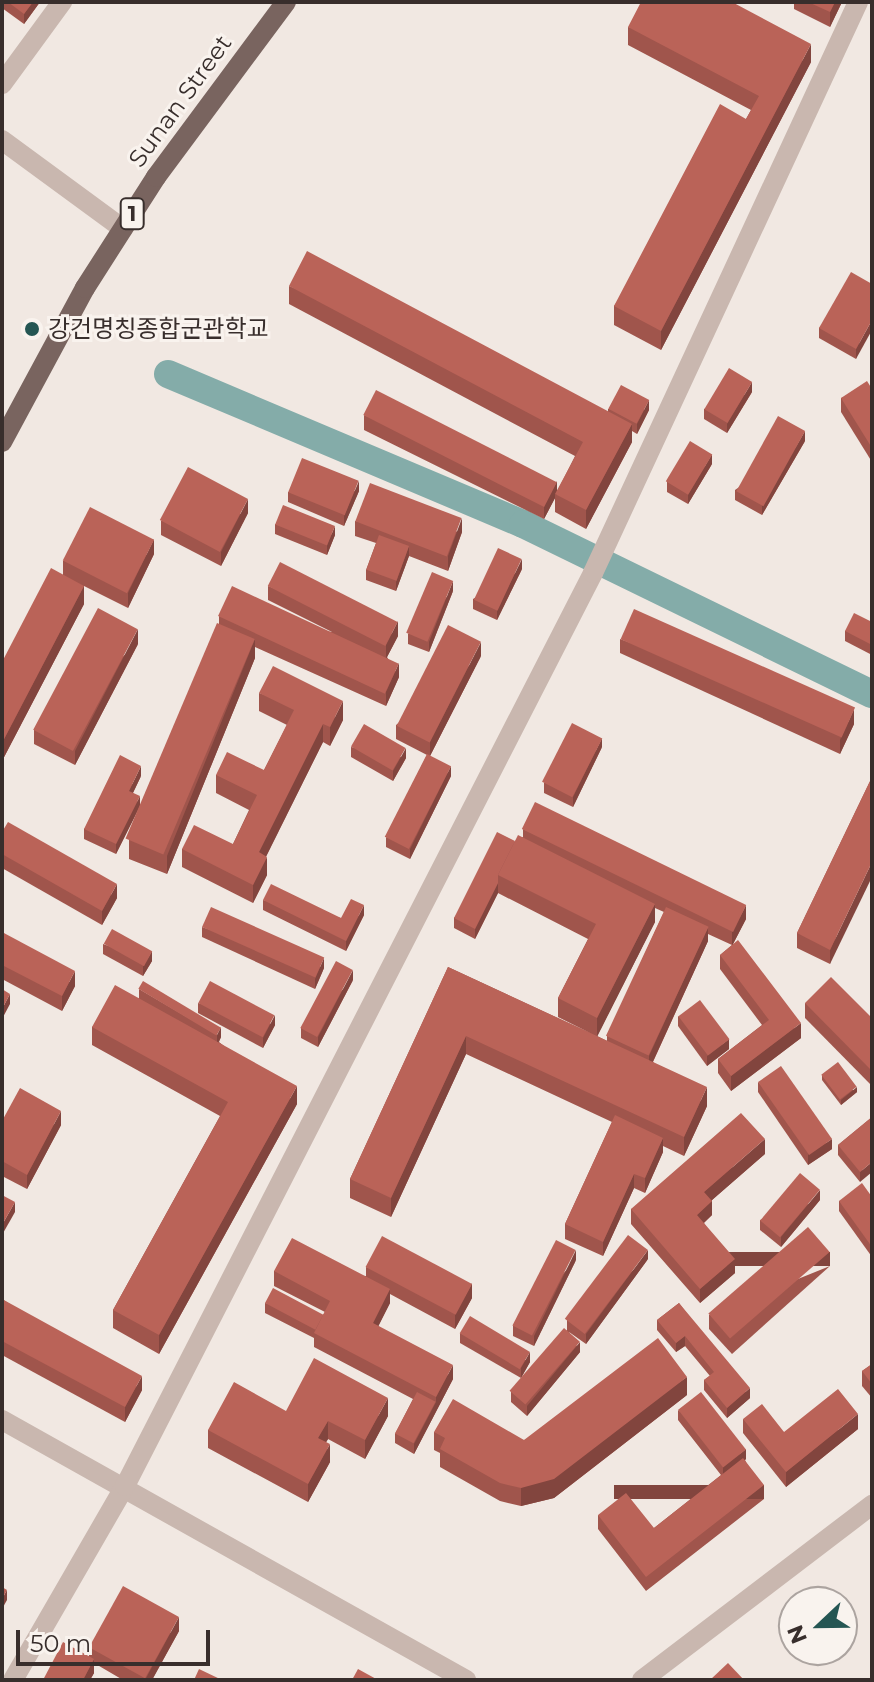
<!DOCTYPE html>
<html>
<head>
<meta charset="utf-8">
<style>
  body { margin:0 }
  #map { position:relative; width:874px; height:1682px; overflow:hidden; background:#f1e8e2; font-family:Montserrat,"Noto Sans KR",sans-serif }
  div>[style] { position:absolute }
  .canal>* { height:28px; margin:-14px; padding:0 14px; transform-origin:14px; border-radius:14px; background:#84aca9 }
  .minor>* { height:20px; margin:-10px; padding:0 10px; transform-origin:10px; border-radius:10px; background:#c9b7af }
  .tertiary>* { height:20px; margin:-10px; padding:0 10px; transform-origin:10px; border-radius:10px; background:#c9b7af }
  .primary>* { height:20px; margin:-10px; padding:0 10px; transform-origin:10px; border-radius:10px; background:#79645f }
  .wall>* { inset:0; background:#a0554c }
  .shaded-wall>* { inset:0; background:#82453e; transform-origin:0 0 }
  .building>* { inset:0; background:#ba6358; transform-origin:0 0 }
  .dots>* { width:22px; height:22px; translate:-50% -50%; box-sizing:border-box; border:4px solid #f9f3ee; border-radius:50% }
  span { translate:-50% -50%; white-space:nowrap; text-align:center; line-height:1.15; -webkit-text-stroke:6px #f9f3ee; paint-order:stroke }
  .shield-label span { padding:2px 6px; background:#f9f3ee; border:2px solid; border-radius:6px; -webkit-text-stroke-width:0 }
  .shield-label { font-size:22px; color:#382e2c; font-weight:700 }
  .street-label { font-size:24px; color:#382e2c }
  .poi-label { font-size:24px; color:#382e2c }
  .left { translate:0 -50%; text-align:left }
  .frame { position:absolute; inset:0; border:4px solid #382e2c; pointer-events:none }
  .north { position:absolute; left:778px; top:1586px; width:80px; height:80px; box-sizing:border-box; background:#f9f3ee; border:2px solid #aca4a0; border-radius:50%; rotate:248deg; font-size:22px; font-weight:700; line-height:32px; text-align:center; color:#382e2c }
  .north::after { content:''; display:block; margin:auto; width:28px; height:36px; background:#255653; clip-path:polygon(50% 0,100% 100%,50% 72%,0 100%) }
  .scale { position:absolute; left:16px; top:1630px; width:194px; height:36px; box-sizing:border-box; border:4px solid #382e2c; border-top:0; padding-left:10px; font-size:24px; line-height:28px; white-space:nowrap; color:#382e2c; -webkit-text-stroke:6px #f9f3ee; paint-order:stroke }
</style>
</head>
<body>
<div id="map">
  <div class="canal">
    <i style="left:168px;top:374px;width:385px;rotate:22.9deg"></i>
    <i style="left:523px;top:524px;width:388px;rotate:26deg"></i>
  </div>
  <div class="minor">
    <i style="left:2px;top:84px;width:102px;rotate:-53.8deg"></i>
    <i style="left:2px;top:140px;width:150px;rotate:36.3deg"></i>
  </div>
  <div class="tertiary">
    <i style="left:2px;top:1420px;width:532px;rotate:29.26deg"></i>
    <i style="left:13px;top:1680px;width:224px;rotate:-60deg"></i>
    <i style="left:125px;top:1486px;width:1026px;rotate:-62.86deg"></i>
    <i style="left:593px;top:573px;width:629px;rotate:-65.1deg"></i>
    <i style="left:642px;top:1680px;width:289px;rotate:-37.3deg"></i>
  </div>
  <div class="primary">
    <i style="left:2px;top:442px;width:175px;rotate:-61.7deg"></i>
    <i style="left:85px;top:288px;width:132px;rotate:-57.4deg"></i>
    <i style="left:156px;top:177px;width:218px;rotate:-53.4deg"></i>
  </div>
  <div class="wall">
    <i style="clip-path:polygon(2px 2px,40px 2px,24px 24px,2px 8px)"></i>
    <i style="clip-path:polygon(794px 2px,842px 2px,830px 27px,794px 9px)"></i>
    <i style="clip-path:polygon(628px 27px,811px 62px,661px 350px,614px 325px,614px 306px,746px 119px,751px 110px,628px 45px)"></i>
    <i style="clip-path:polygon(872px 284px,856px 359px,819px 338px,819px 328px)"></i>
    <i style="clip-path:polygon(289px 286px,608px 412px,608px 409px,649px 410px,637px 434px,632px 431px,632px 442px,586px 529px,555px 512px,555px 498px,544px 519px,364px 430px,364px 415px,557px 492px,575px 456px,289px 304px)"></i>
    <i style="clip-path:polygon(872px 389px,872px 462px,841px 412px,841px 398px)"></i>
    <i style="clip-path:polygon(752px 392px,727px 433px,704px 419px,704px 409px)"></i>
    <i style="clip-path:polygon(805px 441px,762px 515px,735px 500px,735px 490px)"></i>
    <i style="clip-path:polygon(712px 464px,688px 504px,667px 492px,667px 482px)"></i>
    <i style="clip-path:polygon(359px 491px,344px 526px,288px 502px,288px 492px)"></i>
    <i style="clip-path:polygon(248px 513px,221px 566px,161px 535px,161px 521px)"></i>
    <i style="clip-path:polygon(355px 521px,462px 532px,448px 571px,409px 556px,396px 591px,366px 580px,366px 570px,376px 543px,355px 536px)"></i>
    <i style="clip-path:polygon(275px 524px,335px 535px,327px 555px,275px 534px)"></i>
    <i style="clip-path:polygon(154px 554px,128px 608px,84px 586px,84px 604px,2px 761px,2px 662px,63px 575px,63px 561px)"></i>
    <i style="clip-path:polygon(522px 569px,497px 620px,473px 609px,473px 599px)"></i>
    <i style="clip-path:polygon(268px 586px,398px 636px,387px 657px,399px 677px,386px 706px,255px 647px,255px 658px,167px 874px,129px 859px,129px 840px,219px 624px,219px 616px,332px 632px,268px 600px)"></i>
    <i style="clip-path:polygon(453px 591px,429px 652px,408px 644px,408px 634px)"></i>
    <i style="clip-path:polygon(872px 622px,872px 655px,845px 641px,845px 631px)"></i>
    <i style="clip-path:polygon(620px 639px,854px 724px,840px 754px,620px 653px)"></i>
    <i style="clip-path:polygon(138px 644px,75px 765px,34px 744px,34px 730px)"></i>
    <i style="clip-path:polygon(481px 656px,430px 756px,451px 776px,410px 859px,386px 847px,386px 838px,427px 755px,396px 739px,396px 725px)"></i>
    <i style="clip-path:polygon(259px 693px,343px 720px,330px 746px,323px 742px,266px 856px,267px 875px,253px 903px,182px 867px,182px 849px,233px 844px,249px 810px,216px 793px,216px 775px,264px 770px,287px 725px,259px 711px)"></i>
    <i style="clip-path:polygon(351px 747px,406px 758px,393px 781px,351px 757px)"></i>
    <i style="clip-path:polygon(602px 747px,573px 807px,544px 793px,544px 783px)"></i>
    <i style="clip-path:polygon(141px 776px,133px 793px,140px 806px,116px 854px,84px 839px,84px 829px)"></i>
    <i style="clip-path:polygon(872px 777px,830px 964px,797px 948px,797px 933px)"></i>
    <i style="clip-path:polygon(evenodd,523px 829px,746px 919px,733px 944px,801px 1038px,731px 1091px,718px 1073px,718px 1059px,762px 1025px,720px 969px,720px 955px,732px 945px,708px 934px,708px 941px,653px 1062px,707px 1106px,684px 1156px,663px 1146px,663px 1152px,645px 1193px,634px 1188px,603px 1256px,565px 1239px,565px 1224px,612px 1122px,466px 1054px,391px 1217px,350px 1198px,350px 1179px,448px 967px,590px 1033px,558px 1017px,558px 998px,588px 939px,498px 893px,475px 939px,454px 928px,454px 918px,515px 841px,523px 837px,523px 829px,655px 908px,664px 912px,607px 1036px,607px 1041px,597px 1036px,655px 922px,655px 908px)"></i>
    <i style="clip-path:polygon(2px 832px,117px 898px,102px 925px,2px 868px)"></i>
    <i style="clip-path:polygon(263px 900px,341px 918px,364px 915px,346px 951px,263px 910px)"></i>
    <i style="clip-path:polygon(202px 927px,324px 968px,315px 989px,202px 937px)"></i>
    <i style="clip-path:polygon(2px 932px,75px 986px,62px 1011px,2px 979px)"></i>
    <i style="clip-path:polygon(103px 944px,152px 961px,143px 976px,103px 954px)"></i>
    <i style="clip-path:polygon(353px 980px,318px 1047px,301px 1038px,301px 1028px)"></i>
    <i style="clip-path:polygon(139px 989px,221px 1037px,219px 1042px,297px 1104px,159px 1354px,113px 1328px,113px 1310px,220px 1116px,92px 1045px,92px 1027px,139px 998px)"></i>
    <i style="clip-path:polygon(198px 1003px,275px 1025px,263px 1048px,198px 1013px)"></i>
    <i style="clip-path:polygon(805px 1003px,872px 1018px,872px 1086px,805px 1018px)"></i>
    <i style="clip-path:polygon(678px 1016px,729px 1049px,707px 1066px,678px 1026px)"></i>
    <i style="clip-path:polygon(822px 1075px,857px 1092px,841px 1105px,822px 1080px)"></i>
    <i style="clip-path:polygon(758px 1082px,832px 1149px,808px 1165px,758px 1092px)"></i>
    <i style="clip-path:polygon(872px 1117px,860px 1182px,838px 1155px,838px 1145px)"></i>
    <i style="clip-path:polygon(2px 1121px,61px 1125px,27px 1189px,2px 1176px)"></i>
    <i style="clip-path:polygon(765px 1154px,712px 1200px,712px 1215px,704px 1223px,735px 1273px,700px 1303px,631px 1224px,631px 1209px)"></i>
    <i style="clip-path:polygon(872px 1197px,872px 1257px,839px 1211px,839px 1201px)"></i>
    <i style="clip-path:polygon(820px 1200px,781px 1247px,760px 1230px,760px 1220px)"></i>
    <i style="clip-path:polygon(648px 1259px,586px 1344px,569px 1332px,580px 1352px,527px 1416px,511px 1402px,511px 1392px,567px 1330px,567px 1320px)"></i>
    <i style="clip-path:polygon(576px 1260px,534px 1346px,513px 1336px,513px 1326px)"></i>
    <i style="clip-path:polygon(830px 1266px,732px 1354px,709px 1329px,709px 1315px)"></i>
    <i style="clip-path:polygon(366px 1267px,472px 1298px,455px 1329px,390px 1294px,390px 1303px,378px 1326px,453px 1379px,414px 1454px,395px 1443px,395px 1434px,413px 1399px,314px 1347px,314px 1338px,265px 1313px,265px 1303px,323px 1315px,325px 1312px,274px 1286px,274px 1271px,366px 1276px)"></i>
    <i style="clip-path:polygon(2px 1299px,142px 1390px,125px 1422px,2px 1355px)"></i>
    <i style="clip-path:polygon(679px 1303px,750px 1398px,727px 1418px,704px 1390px,704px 1380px,710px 1376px,685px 1346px,676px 1352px,657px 1330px,657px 1320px)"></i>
    <i style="clip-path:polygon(460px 1333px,530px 1362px,521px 1378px,460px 1343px)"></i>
    <i style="clip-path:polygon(872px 1364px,872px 1398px,862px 1386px,862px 1371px)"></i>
    <i style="clip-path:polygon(687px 1395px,554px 1498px,521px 1506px,500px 1501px,440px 1467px,440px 1453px,434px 1450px,434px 1432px,524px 1440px)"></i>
    <i style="clip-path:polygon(678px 1410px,746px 1459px,745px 1460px,764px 1499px,646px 1591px,598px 1529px,598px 1515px,654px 1528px,721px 1475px,678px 1420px)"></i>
    <i style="clip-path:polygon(286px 1411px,388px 1416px,365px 1459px,328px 1439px,326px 1442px,330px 1462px,308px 1502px,208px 1448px,208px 1430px)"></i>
    <i style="clip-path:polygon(743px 1419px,784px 1432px,858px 1429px,786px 1487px,743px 1433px)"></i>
    <i style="clip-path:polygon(179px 1631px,152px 1680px,123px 1680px,94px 1663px,94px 1673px,90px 1680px,43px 1680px,89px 1656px,89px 1647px)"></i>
  </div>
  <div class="shaded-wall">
    <i style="clip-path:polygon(33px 2px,40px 2px,24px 24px,24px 14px)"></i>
    <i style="clip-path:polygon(835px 2px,842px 2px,830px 27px,830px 12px)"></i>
    <i style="clip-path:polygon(811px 44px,811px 62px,661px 350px,661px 331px)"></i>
    <i style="clip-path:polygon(872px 320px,872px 330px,856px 359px,856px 349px)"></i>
    <i style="clip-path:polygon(752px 382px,752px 392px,727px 433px,727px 424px)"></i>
    <i style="clip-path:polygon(649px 400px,649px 410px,637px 434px,637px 424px)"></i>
    <i style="clip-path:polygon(632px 424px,632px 442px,586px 529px,586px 510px)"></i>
    <i style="clip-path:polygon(805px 431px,805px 441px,762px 515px,762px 505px)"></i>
    <i style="clip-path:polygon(712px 454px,712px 464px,688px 504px,688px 495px)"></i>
    <i style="clip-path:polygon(359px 481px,359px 491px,344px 526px,344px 516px)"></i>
    <i style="clip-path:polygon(557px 481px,557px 495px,555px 494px,555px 498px,544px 519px,544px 505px)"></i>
    <i style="clip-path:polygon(248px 499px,248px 513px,221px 566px,221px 552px)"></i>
    <i style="clip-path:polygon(462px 518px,462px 532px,448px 571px,448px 556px)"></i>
    <i style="clip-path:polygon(335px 526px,335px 535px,327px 555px,327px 545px)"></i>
    <i style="clip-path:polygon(154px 539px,154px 554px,128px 608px,128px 593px)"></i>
    <i style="clip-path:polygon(409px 546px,409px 556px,396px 591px,396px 582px)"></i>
    <i style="clip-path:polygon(522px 559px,522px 569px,497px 620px,497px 610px)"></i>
    <i style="clip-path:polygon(453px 581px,453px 591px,429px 652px,429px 642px)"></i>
    <i style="clip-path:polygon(84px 586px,84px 604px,2px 761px,2px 743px)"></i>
    <i style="clip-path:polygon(398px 621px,398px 636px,386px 659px,386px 645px)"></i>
    <i style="clip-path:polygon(138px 629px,138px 644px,75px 765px,75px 751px)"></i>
    <i style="clip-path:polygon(255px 639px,255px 658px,167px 874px,167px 856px)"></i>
    <i style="clip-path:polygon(481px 642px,481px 656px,430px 756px,430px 742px)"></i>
    <i style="clip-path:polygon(399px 663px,399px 677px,386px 706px,386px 692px)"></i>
    <i style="clip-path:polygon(343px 701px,343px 720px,330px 746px,330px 727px)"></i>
    <i style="clip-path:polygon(854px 709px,854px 724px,840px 754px,840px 740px)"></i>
    <i style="clip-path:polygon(323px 724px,323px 742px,259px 871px,259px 852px)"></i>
    <i style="clip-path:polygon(602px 738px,602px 747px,573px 807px,573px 797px)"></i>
    <i style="clip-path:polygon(406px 748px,406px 758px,393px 781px,393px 771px)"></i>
    <i style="clip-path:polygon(141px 766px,141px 776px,129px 801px,129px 791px)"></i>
    <i style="clip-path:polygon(451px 766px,451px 776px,410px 859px,410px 849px)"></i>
    <i style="clip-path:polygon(140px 796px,140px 806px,116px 854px,116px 844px)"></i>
    <i style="clip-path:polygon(267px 857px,267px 875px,253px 903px,253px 885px)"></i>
    <i style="clip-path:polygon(872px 862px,872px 877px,830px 964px,830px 950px)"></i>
    <i style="clip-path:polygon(498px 883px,498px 893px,475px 939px,475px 929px)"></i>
    <i style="clip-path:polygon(117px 884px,117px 898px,102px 925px,102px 911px)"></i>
    <i style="clip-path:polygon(655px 904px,655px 922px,597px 1037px,597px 1018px)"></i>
    <i style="clip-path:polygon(364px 905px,364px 915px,346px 951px,346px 941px)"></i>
    <i style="clip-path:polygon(746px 905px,746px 919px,732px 946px,732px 932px)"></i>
    <i style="clip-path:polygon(708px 927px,708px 941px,649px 1070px,649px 1056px)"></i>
    <i style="clip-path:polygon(152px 951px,152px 961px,143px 976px,143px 966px)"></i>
    <i style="clip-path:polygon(324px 958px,324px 968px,315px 989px,315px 979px)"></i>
    <i style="clip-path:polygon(353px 970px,353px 980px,318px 1047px,318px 1037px)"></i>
    <i style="clip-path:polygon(75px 971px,75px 986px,62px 1011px,62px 996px)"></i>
    <i style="clip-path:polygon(10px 994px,10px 1004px,2px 1019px,2px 1009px)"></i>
    <i style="clip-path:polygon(275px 1015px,275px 1025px,263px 1048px,263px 1038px)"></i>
    <i style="clip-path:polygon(801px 1023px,801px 1038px,731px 1091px,731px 1076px)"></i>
    <i style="clip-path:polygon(221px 1027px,221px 1037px,217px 1045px,217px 1035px)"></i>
    <i style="clip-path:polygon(466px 1036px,466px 1054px,391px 1217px,391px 1198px)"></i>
    <i style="clip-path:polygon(729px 1039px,729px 1049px,707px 1066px,707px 1056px)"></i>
    <i style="clip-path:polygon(297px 1086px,297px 1104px,159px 1354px,159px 1335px)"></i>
    <i style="clip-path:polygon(707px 1087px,707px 1106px,684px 1156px,684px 1137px)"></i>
    <i style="clip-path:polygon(857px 1087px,857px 1092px,841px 1105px,841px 1100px)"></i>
    <i style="clip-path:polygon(61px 1111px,61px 1125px,27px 1189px,27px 1175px)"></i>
    <i style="clip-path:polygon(663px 1138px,663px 1152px,645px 1193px,645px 1178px)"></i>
    <i style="clip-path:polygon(765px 1139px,765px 1154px,704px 1207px,704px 1192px)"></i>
    <i style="clip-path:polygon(832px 1139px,832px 1149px,808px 1165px,808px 1155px)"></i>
    <i style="clip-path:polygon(872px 1162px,872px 1172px,860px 1182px,860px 1172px)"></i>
    <i style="clip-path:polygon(634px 1174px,634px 1188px,603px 1256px,603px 1242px)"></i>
    <i style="clip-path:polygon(820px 1190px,820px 1200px,781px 1247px,781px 1237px)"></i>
    <i style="clip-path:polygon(712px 1201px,712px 1215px,697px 1229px,697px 1215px)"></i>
    <i style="clip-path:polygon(15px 1202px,15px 1212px,2px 1235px,2px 1225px)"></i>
    <i style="clip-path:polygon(576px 1250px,576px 1260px,534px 1346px,534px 1336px)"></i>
    <i style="clip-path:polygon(648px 1250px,648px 1259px,586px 1344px,586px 1334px)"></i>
    <i style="left:830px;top:1252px;width:14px;height:132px;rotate:90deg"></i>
    <i style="clip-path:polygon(735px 1259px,735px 1273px,700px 1303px,700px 1289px)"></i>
    <i style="clip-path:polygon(472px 1283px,472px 1298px,455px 1329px,455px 1314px)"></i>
    <i style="clip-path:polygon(390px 1289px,390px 1303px,373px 1337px,373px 1323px)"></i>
    <i style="clip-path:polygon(685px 1336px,685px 1346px,676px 1352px,676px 1343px)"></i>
    <i style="clip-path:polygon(580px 1342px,580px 1352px,527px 1416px,527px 1406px)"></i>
    <i style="clip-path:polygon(530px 1352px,530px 1362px,521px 1378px,521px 1368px)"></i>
    <i style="clip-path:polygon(453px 1365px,453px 1379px,414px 1454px,414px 1444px,436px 1402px,436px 1397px)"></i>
    <i style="clip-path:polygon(142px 1376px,142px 1390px,125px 1422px,125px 1407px)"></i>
    <i style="clip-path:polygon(687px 1377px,687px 1395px,554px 1498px,521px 1506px,521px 1488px)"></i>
    <i style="clip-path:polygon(750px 1388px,750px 1398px,727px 1418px,727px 1408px)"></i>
    <i style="clip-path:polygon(388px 1398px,388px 1416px,365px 1459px,365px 1440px)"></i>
    <i style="clip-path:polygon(858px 1414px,858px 1429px,786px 1487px,786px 1472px)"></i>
    <i style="clip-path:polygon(328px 1421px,328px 1439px,318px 1456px,318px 1438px)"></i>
    <i style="clip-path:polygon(330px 1444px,330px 1462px,308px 1502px,308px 1484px)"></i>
    <i style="clip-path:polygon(746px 1449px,746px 1459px,723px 1477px,723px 1467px)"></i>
    <i style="left:764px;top:1485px;width:14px;height:150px;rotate:90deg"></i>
    <i style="clip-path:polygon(7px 1590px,7px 1600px,2px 1609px,2px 1599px)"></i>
    <i style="clip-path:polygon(179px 1617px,179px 1631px,152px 1680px,145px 1680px)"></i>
    <i style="clip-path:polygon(94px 1659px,94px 1673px,90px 1680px,83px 1680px)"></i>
  </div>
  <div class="building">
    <i style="clip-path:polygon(8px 2px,33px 2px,24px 14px)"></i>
    <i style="clip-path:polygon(641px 2px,732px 2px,811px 44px,661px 331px,614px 306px,720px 104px,746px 119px,759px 96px,628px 27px)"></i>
    <i style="clip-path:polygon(808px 2px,835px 2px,830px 12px)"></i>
    <i style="clip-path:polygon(307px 251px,632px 424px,586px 510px,555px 494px,583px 442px,289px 286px)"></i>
    <i style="clip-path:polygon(851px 272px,872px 284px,872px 320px,856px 349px,819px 328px)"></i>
    <i style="left:729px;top:368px;width:27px;height:48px;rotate:31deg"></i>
    <i style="clip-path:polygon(867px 381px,872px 389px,872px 448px,841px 398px)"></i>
    <i style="left:621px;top:385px;width:32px;height:27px;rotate:28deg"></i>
    <i style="left:376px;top:390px;width:203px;height:28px;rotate:27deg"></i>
    <i style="left:778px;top:416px;width:31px;height:86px;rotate:29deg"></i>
    <i style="left:690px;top:441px;width:26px;height:47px;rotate:31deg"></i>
    <i style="left:302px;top:458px;width:61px;height:37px;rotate:22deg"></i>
    <i style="left:188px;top:467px;width:68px;height:60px;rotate:28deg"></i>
    <i style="left:370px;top:483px;width:98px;height:41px;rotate:21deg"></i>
    <i style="left:283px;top:505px;width:56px;height:21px;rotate:22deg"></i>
    <i style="left:90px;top:507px;width:72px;height:60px;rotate:27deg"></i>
    <i style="left:379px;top:535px;width:32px;height:37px;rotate:20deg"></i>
    <i style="left:498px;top:548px;width:26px;height:57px;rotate:25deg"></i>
    <i style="left:280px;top:562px;width:132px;height:27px;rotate:27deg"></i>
    <i style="clip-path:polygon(51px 568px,84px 586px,2px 743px,2px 662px)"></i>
    <i style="left:432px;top:572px;width:23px;height:66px;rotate:23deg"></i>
    <i style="left:232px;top:586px;width:184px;height:33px;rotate:25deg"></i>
    <i style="left:98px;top:608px;width:45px;height:138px;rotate:28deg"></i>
    <i style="left:634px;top:609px;width:242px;height:33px;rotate:24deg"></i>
    <i style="clip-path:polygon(854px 613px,872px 622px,872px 645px,845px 631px)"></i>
    <i style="left:217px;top:623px;width:41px;height:234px;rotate:23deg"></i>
    <i style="left:448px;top:625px;width:37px;height:113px;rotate:27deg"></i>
    <i style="clip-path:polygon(273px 666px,343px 701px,330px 727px,323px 724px,259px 852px,267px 857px,253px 885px,182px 849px,194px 825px,233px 844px,257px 795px,216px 775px,227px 752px,264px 770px,294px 710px,259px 693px)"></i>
    <i style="left:572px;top:723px;width:34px;height:66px;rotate:27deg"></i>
    <i style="left:364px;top:724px;width:48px;height:26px;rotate:30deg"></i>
    <i style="left:427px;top:754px;width:27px;height:93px;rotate:27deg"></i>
    <i style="clip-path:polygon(120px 755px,141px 766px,129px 791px,140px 796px,116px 844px,84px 829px)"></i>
    <i style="clip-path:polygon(872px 777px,872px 862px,830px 950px,797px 933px)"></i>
    <i style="left:535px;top:802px;width:235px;height:30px;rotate:26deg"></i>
    <i style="clip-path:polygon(8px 822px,117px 884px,102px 911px,2px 854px,2px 832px)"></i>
    <i style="clip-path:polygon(497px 832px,515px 841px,498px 875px,498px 883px,475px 929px,454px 918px)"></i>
    <i style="clip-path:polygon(518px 835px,655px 904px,597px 1018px,558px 998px,596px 924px,498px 875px)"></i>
    <i style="clip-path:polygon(271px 884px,341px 918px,351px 899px,364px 905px,346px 941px,263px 900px)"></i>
    <i style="left:211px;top:907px;width:124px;height:22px;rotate:24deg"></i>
    <i style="left:666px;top:907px;width:47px;height:142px;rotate:25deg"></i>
    <i style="left:112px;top:929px;width:46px;height:17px;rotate:29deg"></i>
    <i style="clip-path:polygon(2px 932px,75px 971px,62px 996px,2px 965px)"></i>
    <i style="clip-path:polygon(738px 940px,801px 1023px,731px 1076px,718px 1059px,769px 1020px,720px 955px)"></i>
    <i style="left:336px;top:961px;width:19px;height:76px;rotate:28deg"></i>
    <i style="clip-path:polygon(448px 967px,707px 1087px,684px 1137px,466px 1036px,391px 1198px,350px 1179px)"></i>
    <i style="clip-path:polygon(831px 977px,872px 1018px,872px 1071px,805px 1003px)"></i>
    <i style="left:143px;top:981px;width:91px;height:9px;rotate:31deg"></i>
    <i style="left:210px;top:981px;width:73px;height:25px;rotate:28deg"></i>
    <i style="clip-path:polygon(115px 985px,297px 1086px,159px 1335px,113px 1310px,228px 1102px,92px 1027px)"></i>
    <i style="clip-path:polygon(2px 989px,10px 994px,2px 1009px)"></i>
    <i style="left:700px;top:1000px;width:49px;height:27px;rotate:53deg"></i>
    <i style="left:838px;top:1062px;width:31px;height:21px;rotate:53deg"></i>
    <i style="left:781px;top:1066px;width:89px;height:28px;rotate:55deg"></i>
    <i style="clip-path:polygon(20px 1088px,61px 1111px,27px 1175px,2px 1161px,2px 1121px)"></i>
    <i style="clip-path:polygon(741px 1113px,765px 1139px,704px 1192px,712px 1201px,697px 1215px,735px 1259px,700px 1289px,631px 1209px)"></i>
    <i style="clip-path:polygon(615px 1115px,663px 1138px,645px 1178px,634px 1174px,603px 1242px,565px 1224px)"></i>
    <i style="clip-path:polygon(872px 1117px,872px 1162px,860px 1172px,838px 1145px)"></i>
    <i style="left:800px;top:1173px;width:26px;height:62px;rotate:40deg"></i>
    <i style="clip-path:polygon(862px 1183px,872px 1197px,872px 1247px,839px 1201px)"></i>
    <i style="clip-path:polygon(2px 1195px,15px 1202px,2px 1225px)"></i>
    <i style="left:808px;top:1227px;width:33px;height:132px;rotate:49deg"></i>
    <i style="left:628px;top:1235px;width:25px;height:105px;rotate:37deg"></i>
    <i style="left:382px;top:1236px;width:102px;height:35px;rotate:28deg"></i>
    <i style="clip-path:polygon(292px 1238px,390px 1289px,373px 1323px,453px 1365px,436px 1397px,314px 1333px,330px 1301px,274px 1271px)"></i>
    <i style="left:556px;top:1240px;width:22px;height:96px;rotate:27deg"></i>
    <i style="left:273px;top:1288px;width:57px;height:17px;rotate:28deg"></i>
    <i style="clip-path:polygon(2px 1299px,142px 1376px,125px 1407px,2px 1341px)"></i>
    <i style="clip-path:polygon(679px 1303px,750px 1388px,727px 1408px,704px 1380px,714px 1372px,685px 1336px,676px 1343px,657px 1320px)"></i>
    <i style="left:470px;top:1316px;width:70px;height:20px;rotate:31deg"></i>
    <i style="left:564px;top:1328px;width:21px;height:83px;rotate:41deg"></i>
    <i style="clip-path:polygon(658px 1338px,687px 1377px,554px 1479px,521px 1488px,500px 1483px,440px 1449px,445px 1438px,434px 1432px,453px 1399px,524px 1440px)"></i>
    <i style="clip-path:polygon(314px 1358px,388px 1398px,365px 1440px,328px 1421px,318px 1438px,330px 1444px,308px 1484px,208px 1430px,234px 1382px,286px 1411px)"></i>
    <i style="clip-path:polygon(872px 1364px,872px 1384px,862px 1371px)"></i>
    <i style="clip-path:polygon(838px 1389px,858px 1414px,786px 1472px,743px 1419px,762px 1404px,784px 1432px)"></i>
    <i style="left:417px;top:1392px;width:21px;height:47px;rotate:28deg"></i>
    <i style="left:701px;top:1392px;width:73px;height:29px;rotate:52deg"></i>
    <i style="clip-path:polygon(743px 1458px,764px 1485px,646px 1577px,598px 1515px,626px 1493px,654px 1528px)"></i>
    <i style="left:123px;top:1586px;width:64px;height:70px;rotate:29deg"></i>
    <i style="clip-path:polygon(2px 1587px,7px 1590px,2px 1599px)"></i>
    <i style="clip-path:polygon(63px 1642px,94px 1659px,83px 1680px,43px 1680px)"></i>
    <i style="clip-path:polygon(728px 1663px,744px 1680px,710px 1680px)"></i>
    <i style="clip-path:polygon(199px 1669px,222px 1680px,194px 1680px)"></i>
    <i style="clip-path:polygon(358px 1669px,378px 1680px,352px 1680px)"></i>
  </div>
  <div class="dots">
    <i style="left:32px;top:329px;background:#255653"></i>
  </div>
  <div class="shield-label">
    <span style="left:132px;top:214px">1</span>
  </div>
  <div class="street-label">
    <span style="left:180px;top:101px;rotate:-54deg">Sunan Street</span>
  </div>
  <div class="poi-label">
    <span class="left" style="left:48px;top:329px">강건명칭종합군관학교</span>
  </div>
  <div class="frame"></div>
  <div class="north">N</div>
  <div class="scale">50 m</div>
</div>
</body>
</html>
